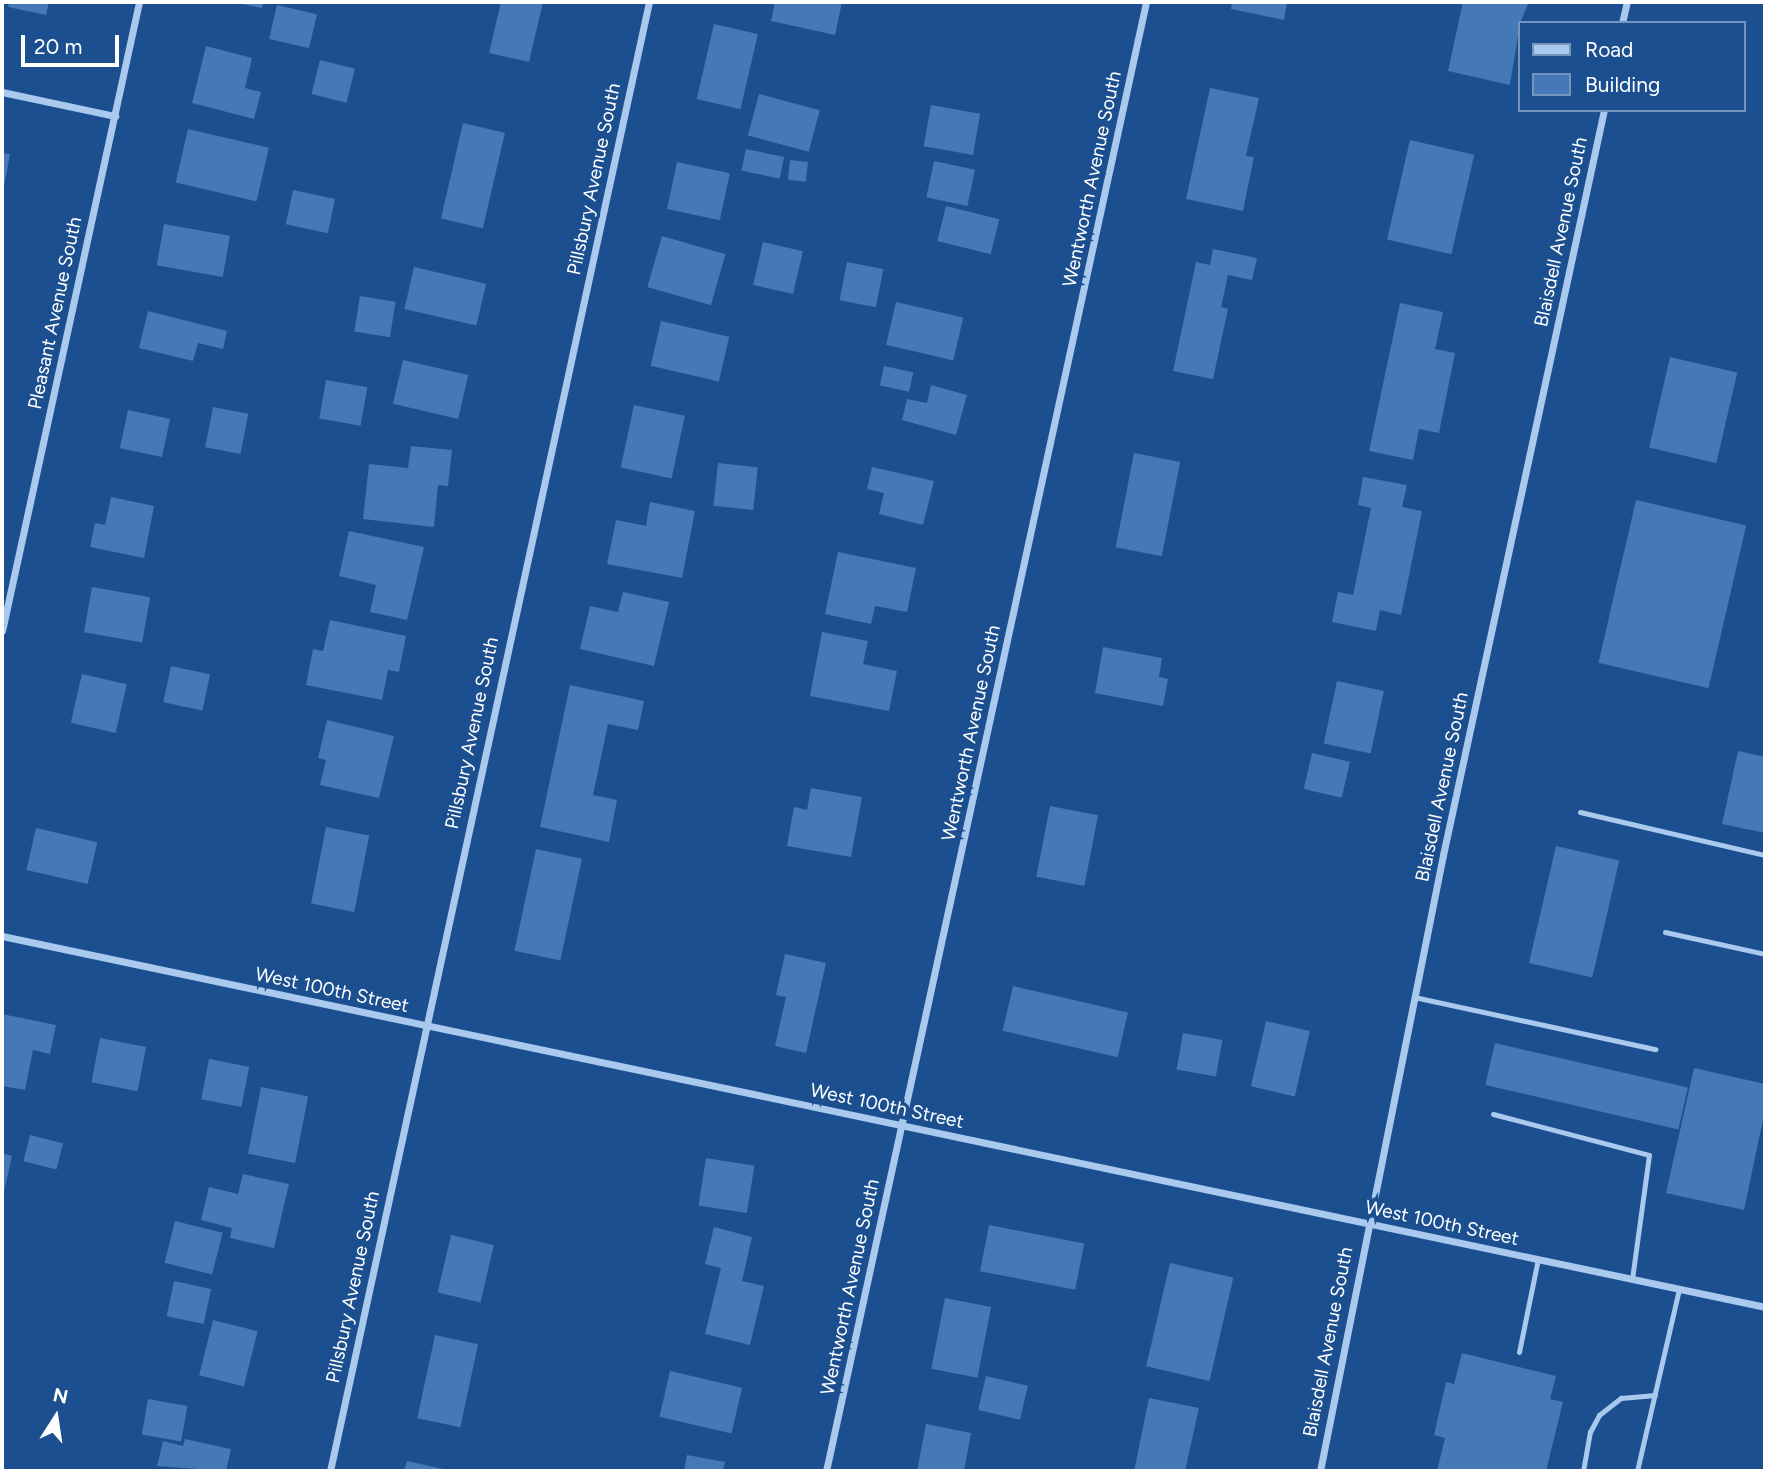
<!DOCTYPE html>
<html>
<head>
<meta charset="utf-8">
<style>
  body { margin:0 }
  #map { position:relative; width:1767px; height:1473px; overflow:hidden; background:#1b4f8f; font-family:Figtree,sans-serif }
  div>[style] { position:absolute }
  .building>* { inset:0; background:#4478b7; transform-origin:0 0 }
  .lane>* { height:5px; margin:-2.5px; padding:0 2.5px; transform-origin:2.5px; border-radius:2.5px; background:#a9c9ee }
  .street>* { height:7px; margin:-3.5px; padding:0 3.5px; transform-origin:3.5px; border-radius:3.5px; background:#a9c9ee }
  span { translate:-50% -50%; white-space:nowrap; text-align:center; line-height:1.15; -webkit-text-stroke:7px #1b4f8f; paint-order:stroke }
  .street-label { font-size:19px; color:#fff }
  .frame { position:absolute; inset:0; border:4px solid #fff; pointer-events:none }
  .legend { position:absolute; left:1518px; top:21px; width:228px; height:91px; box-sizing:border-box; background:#1b4f8f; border:2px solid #7695bc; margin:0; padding:9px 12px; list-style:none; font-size:21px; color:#fff }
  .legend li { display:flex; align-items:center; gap:14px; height:35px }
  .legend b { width:35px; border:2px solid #7695bc }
  .north { position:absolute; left:21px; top:1382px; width:70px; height:70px; -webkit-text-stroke:5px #1b4f8f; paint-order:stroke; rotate:12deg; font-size:19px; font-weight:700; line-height:28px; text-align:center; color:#fff }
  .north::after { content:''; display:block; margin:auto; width:24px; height:32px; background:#fff; clip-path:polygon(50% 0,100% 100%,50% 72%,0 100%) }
  .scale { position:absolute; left:21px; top:35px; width:98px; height:32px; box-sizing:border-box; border:4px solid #fff; border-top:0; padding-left:9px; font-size:21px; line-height:24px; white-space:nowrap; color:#fff; -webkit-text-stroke:5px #1b4f8f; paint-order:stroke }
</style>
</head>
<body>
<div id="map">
  <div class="building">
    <i style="clip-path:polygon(9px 2px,49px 2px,46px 15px,8px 7px)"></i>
    <i style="clip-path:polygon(232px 2px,263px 2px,262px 8px)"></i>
    <i style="clip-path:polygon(501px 2px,543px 2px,529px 62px,489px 53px)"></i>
    <i style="clip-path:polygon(775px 2px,842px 2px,835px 35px,771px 21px)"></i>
    <i style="clip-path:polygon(1232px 2px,1287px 2px,1284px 20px,1231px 9px)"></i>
    <i style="clip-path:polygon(1463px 2px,1529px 2px,1520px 23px,1510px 85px,1448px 71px)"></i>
    <i style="left:277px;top:5px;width:41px;height:35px;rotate:13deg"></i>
    <i style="left:714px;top:24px;width:45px;height:77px;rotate:13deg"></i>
    <i style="clip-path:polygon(206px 46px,252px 58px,245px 88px,261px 92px,254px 119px,192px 103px)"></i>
    <i style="left:320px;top:60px;width:36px;height:35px;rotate:14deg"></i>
    <i style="clip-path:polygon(1210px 88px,1259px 98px,1246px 156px,1254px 157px,1243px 211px,1186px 199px)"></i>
    <i style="left:759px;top:94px;width:63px;height:43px;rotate:15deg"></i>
    <i style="left:931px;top:105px;width:50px;height:42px;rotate:10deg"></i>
    <i style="left:463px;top:123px;width:43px;height:98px;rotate:13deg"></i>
    <i style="left:188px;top:129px;width:83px;height:55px;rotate:13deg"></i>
    <i style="left:1410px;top:140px;width:66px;height:102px;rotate:13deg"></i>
    <i style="left:746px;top:149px;width:39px;height:22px;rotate:12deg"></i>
    <i style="clip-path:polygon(2px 153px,10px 154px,3px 192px,2px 192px)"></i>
    <i style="left:790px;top:160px;width:18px;height:20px;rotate:6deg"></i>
    <i style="left:934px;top:161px;width:42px;height:37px;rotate:12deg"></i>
    <i style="left:677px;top:162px;width:54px;height:48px;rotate:12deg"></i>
    <i style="left:293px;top:190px;width:43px;height:35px;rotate:12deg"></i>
    <i style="left:946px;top:206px;width:55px;height:36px;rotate:14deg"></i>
    <i style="left:164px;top:224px;width:67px;height:42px;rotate:10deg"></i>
    <i style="left:662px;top:236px;width:66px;height:53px;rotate:16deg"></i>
    <i style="left:763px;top:242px;width:41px;height:44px;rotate:13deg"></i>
    <i style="clip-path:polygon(1213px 249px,1257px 258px,1252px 280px,1228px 275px,1221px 307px,1228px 309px,1213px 379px,1173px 371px,1196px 262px,1210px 265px)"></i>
    <i style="left:847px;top:262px;width:37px;height:39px;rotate:11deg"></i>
    <i style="left:414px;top:267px;width:74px;height:43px;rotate:13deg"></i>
    <i style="left:360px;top:296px;width:36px;height:36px;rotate:9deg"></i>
    <i style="left:896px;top:302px;width:69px;height:44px;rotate:13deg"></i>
    <i style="clip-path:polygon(1400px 303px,1443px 312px,1435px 349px,1455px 353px,1439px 433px,1419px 429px,1413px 460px,1369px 451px)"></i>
    <i style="clip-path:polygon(148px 311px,227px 331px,223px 349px,198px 343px,193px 361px,139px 348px)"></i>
    <i style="left:661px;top:321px;width:70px;height:46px;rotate:13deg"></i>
    <i style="left:1670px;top:357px;width:69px;height:93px;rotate:13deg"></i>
    <i style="left:403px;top:360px;width:67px;height:45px;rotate:13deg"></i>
    <i style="left:884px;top:366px;width:30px;height:20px;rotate:12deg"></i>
    <i style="left:326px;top:380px;width:42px;height:39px;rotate:10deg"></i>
    <i style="clip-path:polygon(931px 385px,967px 395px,956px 435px,902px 420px,907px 399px,927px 403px)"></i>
    <i style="left:634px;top:405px;width:52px;height:64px;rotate:12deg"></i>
    <i style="left:213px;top:407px;width:36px;height:41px;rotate:11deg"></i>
    <i style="left:128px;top:410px;width:43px;height:39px;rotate:12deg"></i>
    <i style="clip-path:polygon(411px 446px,452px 450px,448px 486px,438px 485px,434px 527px,363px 519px,369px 464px,408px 468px)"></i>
    <i style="left:1134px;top:453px;width:47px;height:96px;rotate:11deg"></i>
    <i style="left:718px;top:463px;width:40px;height:43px;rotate:6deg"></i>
    <i style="clip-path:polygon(872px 467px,934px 481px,923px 525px,879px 514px,884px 493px,867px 489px)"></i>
    <i style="clip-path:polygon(1363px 477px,1407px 485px,1402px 507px,1422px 511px,1401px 615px,1380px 610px,1376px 631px,1332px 622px,1338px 592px,1353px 595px,1371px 508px,1358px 505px)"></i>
    <i style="clip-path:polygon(111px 497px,154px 506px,144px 558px,90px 547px,95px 523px,105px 525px)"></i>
    <i style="left:1636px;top:500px;width:113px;height:167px;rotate:13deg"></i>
    <i style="clip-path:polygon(650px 502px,695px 511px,682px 578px,607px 564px,616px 520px,646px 526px)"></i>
    <i style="clip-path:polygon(349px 531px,424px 547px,407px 620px,370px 612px,376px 585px,339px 576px)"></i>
    <i style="clip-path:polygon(838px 552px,916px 568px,907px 612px,875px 606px,871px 624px,825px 614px)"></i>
    <i style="left:92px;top:587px;width:59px;height:46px;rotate:10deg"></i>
    <i style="clip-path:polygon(623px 592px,669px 602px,654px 666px,580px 649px,590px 606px,618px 612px)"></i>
    <i style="clip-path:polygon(330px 620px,406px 636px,399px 672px,388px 670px,382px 700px,306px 685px,313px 649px,323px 651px)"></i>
    <i style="clip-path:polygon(822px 632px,868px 641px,863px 664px,897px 671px,889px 711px,810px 696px)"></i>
    <i style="clip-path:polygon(1103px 647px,1162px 658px,1159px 677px,1168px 679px,1163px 706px,1095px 693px)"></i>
    <i style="left:171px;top:666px;width:40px;height:37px;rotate:12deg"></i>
    <i style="left:82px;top:674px;width:46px;height:50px;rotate:13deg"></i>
    <i style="left:1337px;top:681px;width:48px;height:64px;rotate:12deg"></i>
    <i style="clip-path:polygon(570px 685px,644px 701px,638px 730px,608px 724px,593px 795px,617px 800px,609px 842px,540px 827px)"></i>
    <i style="clip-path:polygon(327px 720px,394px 736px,379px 798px,320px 785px,326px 760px,318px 758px)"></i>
    <i style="clip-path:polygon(1738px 751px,1765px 757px,1765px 833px,1722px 824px)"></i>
    <i style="left:1312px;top:753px;width:39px;height:37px;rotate:13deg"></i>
    <i style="clip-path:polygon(811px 788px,862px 797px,851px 857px,787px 846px,794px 807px,807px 810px)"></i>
    <i style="left:1050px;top:806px;width:49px;height:72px;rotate:11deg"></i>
    <i style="left:326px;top:827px;width:44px;height:78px;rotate:11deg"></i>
    <i style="left:36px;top:828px;width:63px;height:43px;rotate:13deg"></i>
    <i style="left:1556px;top:846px;width:65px;height:120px;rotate:13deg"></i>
    <i style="left:536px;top:849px;width:47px;height:104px;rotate:12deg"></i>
    <i style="clip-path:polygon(785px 954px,826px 963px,806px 1053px,775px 1046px,786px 997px,776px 995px)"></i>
    <i style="left:1013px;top:986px;width:118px;height:46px;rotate:13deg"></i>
    <i style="clip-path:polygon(2px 1014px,56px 1025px,50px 1054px,33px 1050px,25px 1090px,2px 1086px)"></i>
    <i style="left:1266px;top:1021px;width:45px;height:67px;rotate:13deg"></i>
    <i style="left:1183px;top:1033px;width:40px;height:37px;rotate:10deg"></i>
    <i style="left:100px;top:1038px;width:47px;height:45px;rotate:11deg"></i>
    <i style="left:1495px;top:1043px;width:198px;height:43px;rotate:13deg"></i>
    <i style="left:209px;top:1059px;width:41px;height:41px;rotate:11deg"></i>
    <i style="clip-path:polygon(1694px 1068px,1765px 1084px,1765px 1110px,1744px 1210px,1666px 1193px)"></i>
    <i style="left:261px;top:1087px;width:48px;height:68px;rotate:11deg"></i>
    <i style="left:30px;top:1135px;width:34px;height:27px;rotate:14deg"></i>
    <i style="clip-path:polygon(2px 1153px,12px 1156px,3px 1196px,2px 1196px)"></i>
    <i style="left:706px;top:1158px;width:49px;height:48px;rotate:9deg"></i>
    <i style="clip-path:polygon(243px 1174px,289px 1184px,274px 1248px,230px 1238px,232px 1228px,201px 1220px,209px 1187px,238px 1194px)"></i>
    <i style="left:175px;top:1221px;width:49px;height:43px;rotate:14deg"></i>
    <i style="left:989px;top:1225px;width:97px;height:47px;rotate:11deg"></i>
    <i style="clip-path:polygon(714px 1227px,752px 1237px,742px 1281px,764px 1286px,750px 1345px,705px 1334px,721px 1268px,705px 1264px)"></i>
    <i style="left:451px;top:1235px;width:44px;height:59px;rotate:13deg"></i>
    <i style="left:1170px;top:1263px;width:65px;height:106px;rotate:13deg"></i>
    <i style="left:174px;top:1281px;width:38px;height:36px;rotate:12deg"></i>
    <i style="left:945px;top:1298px;width:47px;height:72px;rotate:11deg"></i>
    <i style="left:213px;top:1320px;width:46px;height:57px;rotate:14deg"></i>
    <i style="left:435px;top:1335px;width:44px;height:85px;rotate:12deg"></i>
    <i style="clip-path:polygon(1462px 1353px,1556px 1376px,1550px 1399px,1563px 1402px,1546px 1471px,1437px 1471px,1445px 1438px,1434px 1435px,1446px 1382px,1454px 1384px)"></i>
    <i style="left:670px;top:1371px;width:74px;height:47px;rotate:13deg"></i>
    <i style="left:986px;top:1376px;width:43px;height:35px;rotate:13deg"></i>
    <i style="clip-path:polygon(1149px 1398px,1199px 1408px,1185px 1471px,1134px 1471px)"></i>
    <i style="left:148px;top:1399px;width:40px;height:36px;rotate:10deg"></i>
    <i style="clip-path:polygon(926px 1424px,971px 1433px,964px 1471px,917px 1471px)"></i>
    <i style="clip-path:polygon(185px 1439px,231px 1449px,226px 1471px,157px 1466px,163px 1441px,183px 1446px)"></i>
    <i style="clip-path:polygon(687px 1455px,725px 1462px,723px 1471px,684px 1471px)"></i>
    <i style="clip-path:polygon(407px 1461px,448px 1470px,448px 1471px,404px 1471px)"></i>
  </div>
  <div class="lane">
    <i style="left:1580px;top:812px;width:190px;rotate:13.1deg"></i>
    <i style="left:1665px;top:932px;width:102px;rotate:12.4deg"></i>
    <i style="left:1414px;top:997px;width:247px;rotate:12.2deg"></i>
    <i style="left:1493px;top:1114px;width:161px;rotate:14.7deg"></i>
    <i style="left:1649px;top:1155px;width:125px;rotate:97.8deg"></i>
    <i style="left:1519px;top:1352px;width:95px;rotate:-78.5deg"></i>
    <i style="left:1583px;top:1471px;width:40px;rotate:-80deg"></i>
    <i style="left:1590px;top:1432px;width:19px;rotate:-62deg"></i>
    <i style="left:1599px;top:1415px;width:28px;rotate:-38deg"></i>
    <i style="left:1621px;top:1398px;width:34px;rotate:-5deg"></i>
    <i style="left:1637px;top:1471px;width:187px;rotate:-77deg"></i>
  </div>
  <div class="street">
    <i style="left:1622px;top:23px;width:22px;rotate:-77deg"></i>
    <i style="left:2px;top:92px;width:116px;rotate:12deg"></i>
    <i style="left:2px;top:631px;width:644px;rotate:-77.71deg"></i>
    <i style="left:2px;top:936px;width:1802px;rotate:11.88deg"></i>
    <i style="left:330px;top:1471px;width:1503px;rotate:-77.75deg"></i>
    <i style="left:826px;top:1471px;width:1503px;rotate:-77.71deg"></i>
    <i style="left:1320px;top:1471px;width:628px;rotate:-78.71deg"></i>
    <i style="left:1443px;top:855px;width:762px;rotate:-77.81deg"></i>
  </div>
  <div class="street-label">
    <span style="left:594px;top:179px;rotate:-78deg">Pillsbury Avenue South</span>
    <span style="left:1092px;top:179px;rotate:-78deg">Wentworth Avenue South</span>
    <span style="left:1561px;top:232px;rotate:-78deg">Blaisdell Avenue South</span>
    <span style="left:55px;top:313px;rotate:-78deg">Pleasant Avenue South</span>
    <span style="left:472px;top:733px;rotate:-78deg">Pillsbury Avenue South</span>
    <span style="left:971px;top:733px;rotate:-78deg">Wentworth Avenue South</span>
    <span style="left:1442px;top:787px;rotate:-78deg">Blaisdell Avenue South</span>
    <span style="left:332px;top:990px;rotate:12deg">West 100th Street</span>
    <span style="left:887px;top:1106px;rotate:12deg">West 100th Street</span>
    <span style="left:1442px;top:1223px;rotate:12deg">West 100th Street</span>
    <span style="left:353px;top:1287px;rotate:-78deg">Pillsbury Avenue South</span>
    <span style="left:850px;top:1287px;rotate:-78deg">Wentworth Avenue South</span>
    <span style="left:1328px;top:1342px;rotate:-79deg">Blaisdell Avenue South</span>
  </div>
  <div class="frame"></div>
  <ul class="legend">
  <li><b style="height:9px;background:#a9c9ee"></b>Road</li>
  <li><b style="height:19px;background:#4478b7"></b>Building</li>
  </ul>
  <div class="north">N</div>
  <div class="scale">20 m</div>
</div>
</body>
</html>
